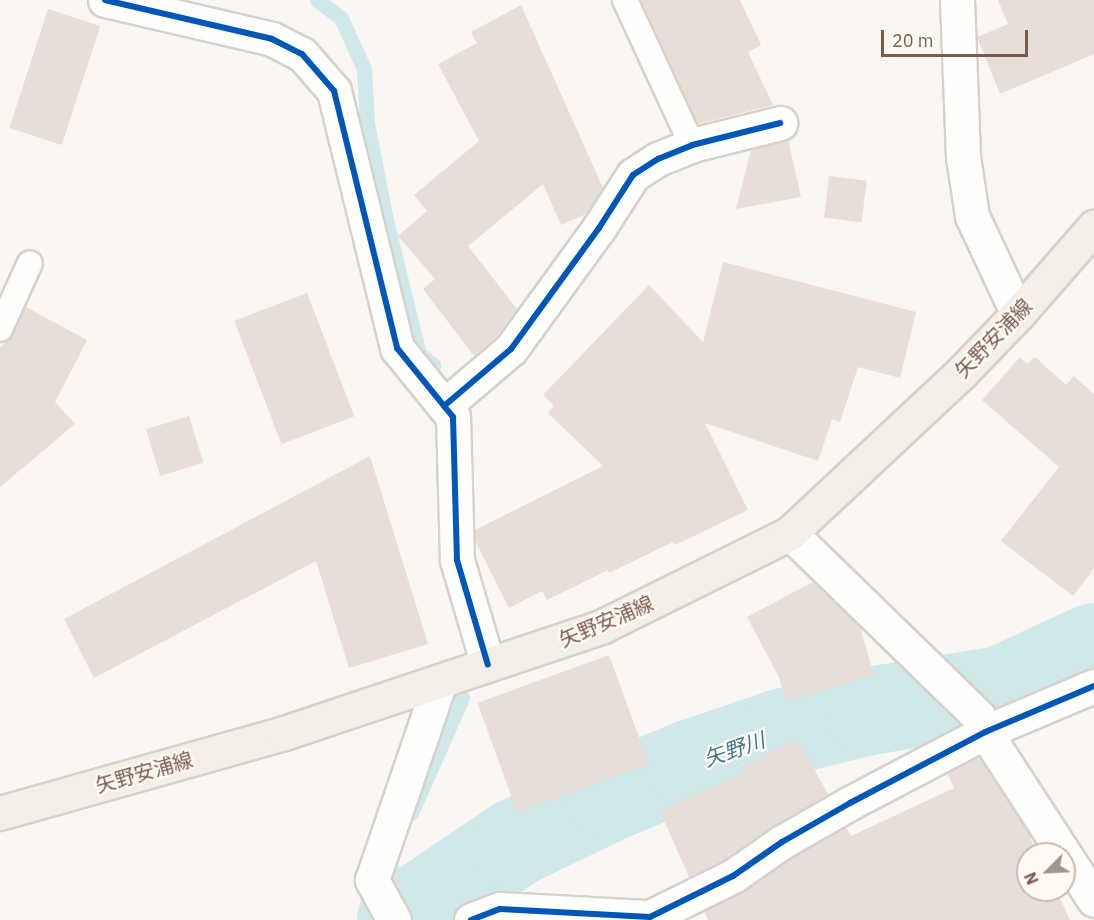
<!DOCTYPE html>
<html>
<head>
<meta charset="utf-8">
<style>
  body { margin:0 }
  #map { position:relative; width:1094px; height:920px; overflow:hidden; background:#f9f5f0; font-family:"IBM Plex Sans","Noto Sans JP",sans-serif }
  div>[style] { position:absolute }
  .stream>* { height:15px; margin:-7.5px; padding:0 7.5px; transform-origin:7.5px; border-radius:7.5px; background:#d0e8ea }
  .river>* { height:88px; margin:-44px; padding:0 44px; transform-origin:44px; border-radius:44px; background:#d0e8ea }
  .building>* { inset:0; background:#e6ded7; transform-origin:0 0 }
  .roads { filter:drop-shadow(2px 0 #d7d1cb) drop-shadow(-2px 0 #d7d1cb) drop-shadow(0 2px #d7d1cb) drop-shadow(0 -2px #d7d1cb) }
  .lane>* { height:24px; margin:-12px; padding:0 12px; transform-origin:12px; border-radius:12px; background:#fefefd }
  .street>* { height:33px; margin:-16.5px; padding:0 16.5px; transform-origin:16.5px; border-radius:16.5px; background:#fefefd }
  .primary>* { height:33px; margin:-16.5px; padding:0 16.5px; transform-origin:16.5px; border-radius:16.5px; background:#f3eee8 }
  .cycleway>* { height:6px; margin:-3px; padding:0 3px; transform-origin:3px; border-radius:3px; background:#0057b8 }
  span { translate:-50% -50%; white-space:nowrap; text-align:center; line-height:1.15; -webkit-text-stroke:4.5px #fffaf3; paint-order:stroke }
  .street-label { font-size:20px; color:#7a5c4d }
  .water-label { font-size:21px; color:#437c86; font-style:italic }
  .north { position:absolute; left:1016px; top:842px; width:60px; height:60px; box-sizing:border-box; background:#fffaf3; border:2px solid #cabbb1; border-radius:50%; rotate:246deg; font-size:16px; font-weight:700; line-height:24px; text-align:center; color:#7a5c4d }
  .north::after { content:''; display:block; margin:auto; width:21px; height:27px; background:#a69286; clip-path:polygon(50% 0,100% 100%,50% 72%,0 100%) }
  .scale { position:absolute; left:881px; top:30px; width:147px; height:27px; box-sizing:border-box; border:3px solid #7a5c4d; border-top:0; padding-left:8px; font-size:18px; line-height:21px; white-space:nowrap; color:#7a5c4d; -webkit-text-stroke:4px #fffaf3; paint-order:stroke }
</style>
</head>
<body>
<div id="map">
  <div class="stream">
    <i style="left:317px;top:0;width:30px;rotate:37deg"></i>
    <i style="left:341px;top:18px;width:56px;rotate:65.7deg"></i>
    <i style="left:364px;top:69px;width:54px;rotate:86.8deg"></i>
    <i style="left:367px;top:123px;width:95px;rotate:79deg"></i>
    <i style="left:385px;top:216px;width:142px;rotate:76.2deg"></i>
    <i style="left:419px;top:354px;width:18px;rotate:38deg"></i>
    <i style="left:411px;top:813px;width:126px;rotate:-66.1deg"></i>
    <i style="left:392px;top:854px;width:9px;rotate:111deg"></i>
    <i style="left:389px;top:862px;width:54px;rotate:68.2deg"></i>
  </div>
  <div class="river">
    <i style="left:401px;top:920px;width:138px;rotate:-34deg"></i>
    <i style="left:515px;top:843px;width:103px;rotate:-25.8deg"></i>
    <i style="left:608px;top:798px;width:89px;rotate:-22.5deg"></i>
    <i style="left:690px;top:764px;width:99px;rotate:-18.8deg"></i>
    <i style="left:784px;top:732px;width:88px;rotate:-13.9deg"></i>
    <i style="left:869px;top:711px;width:134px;rotate:-9deg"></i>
    <i style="left:1001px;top:690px;width:102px;rotate:-24.8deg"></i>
  </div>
  <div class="building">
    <i style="clip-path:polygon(641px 0,740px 0,761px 45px,748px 52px,773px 105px,698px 124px)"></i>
    <i style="clip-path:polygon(998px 0,1094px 0,1094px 54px,1000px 94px,977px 37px,1008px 24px)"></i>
    <i style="clip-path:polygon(521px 5px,603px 188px,586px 214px,561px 225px,543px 184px,468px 246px,517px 309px,497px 336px,474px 356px,423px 289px,435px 279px,398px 236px,427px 211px,414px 195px,479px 141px,438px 64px,477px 43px,471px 32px)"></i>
    <i style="left:48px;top:9px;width:55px;height:125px;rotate:18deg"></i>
    <i style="clip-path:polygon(788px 139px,801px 197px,736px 209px,751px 150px)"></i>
    <i style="left:829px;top:176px;width:38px;height:42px;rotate:7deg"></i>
    <i style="clip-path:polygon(723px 262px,916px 312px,900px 378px,858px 367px,840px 422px,832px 419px,818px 461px,705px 423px,748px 510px,675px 545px,673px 542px,609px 573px,608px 570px,547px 600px,542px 591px,509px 608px,475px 540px,475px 530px,603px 466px,548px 413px,554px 406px,543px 395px,649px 285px,703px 342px)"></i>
    <i style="left:307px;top:293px;width:132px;height:78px;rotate:69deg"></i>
    <i style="clip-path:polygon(26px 307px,87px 340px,55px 402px,75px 424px,0 487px,0 348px,13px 335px)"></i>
    <i style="clip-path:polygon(1020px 357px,1027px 364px,1035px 357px,1066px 385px,1074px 376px,1094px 394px,1094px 569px,1073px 596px,1001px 541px,1059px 467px,982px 400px)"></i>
    <i style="left:189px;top:416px;width:49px;height:45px;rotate:73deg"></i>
    <i style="clip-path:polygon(370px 456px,428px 644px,349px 668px,316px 561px,94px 678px,64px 619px)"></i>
    <i style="clip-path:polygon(813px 582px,860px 627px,874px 675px,786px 701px,779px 677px,747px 617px)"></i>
    <i style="left:609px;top:655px;width:116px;height:140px;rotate:70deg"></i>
    <i style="clip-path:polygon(797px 738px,828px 794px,773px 826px,723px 860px,689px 877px,660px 811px,745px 773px,742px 767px)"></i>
    <i style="clip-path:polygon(979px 758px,1027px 831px,1038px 854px,1028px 854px,1028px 890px,1056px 890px,1070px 920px,708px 920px,704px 911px,744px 891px,792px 858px,846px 827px,851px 836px,954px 788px,947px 773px)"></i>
  </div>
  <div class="roads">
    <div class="lane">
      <i style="left:625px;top:0;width:160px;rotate:65.2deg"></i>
      <i style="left:0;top:329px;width:72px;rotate:-65.6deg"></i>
    </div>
    <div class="street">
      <i style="left:105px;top:0;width:171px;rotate:13.1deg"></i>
      <i style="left:272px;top:39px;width:34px;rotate:27deg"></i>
      <i style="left:302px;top:54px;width:49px;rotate:49.1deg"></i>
      <i style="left:334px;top:91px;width:265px;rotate:76.2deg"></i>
      <i style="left:397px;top:348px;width:89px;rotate:50.9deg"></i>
      <i style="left:453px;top:417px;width:143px;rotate:88.4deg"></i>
      <i style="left:457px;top:560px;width:109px;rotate:73.6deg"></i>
      <i style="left:957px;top:0;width:157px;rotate:87.8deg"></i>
      <i style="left:963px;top:157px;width:60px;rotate:81.3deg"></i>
      <i style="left:972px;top:216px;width:108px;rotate:64.9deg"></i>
      <i style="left:444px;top:406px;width:88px;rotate:-40.4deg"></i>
      <i style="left:511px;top:349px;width:150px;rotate:-54deg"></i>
      <i style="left:599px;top:228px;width:63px;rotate:-57.3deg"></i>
      <i style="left:633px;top:175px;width:30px;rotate:-33deg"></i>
      <i style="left:658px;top:159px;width:37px;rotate:-22deg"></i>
      <i style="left:692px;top:145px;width:91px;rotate:-14deg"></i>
      <i style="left:790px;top:533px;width:262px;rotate:44.2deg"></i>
      <i style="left:978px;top:716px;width:17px;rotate:66deg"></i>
      <i style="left:985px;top:732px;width:200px;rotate:57deg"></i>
      <i style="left:394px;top:920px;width:46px;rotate:-118.8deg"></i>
      <i style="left:372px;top:880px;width:210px;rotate:-71.1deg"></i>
      <i style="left:471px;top:920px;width:31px;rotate:-21deg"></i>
      <i style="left:500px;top:909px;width:150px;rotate:3.1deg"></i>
      <i style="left:650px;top:917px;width:93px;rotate:-26.3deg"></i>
      <i style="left:733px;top:876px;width:60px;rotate:-34.8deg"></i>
      <i style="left:782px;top:842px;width:78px;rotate:-29.8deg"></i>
      <i style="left:850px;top:803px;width:153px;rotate:-27.7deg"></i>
      <i style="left:985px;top:732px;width:118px;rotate:-22.9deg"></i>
    </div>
    <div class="primary">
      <i style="left:0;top:813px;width:295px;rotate:-15.7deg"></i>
      <i style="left:284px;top:733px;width:336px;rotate:-18.5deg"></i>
      <i style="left:603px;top:626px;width:209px;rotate:-26.4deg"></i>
      <i style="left:790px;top:533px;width:233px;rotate:-43.1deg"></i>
      <i style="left:960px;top:374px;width:83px;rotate:-46deg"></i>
      <i style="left:1018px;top:314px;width:116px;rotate:-48.9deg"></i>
    </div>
  </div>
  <div class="cycleway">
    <i style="left:105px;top:0;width:171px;rotate:13.1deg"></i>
    <i style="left:272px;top:39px;width:34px;rotate:27deg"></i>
    <i style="left:302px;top:54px;width:49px;rotate:49.1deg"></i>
    <i style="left:334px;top:91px;width:265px;rotate:76.2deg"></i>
    <i style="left:397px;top:348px;width:89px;rotate:50.9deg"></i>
    <i style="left:453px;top:417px;width:143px;rotate:88.4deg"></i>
    <i style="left:457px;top:560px;width:109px;rotate:73.6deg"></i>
    <i style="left:444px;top:406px;width:88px;rotate:-40.4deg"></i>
    <i style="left:511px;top:349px;width:150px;rotate:-54deg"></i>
    <i style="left:599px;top:228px;width:63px;rotate:-57.3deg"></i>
    <i style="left:633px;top:175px;width:30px;rotate:-33deg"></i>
    <i style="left:658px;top:159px;width:37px;rotate:-22deg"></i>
    <i style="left:692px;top:145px;width:91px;rotate:-14deg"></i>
    <i style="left:471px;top:920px;width:31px;rotate:-21deg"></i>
    <i style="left:500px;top:909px;width:150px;rotate:3.1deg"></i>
    <i style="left:650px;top:917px;width:93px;rotate:-26.3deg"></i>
    <i style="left:733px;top:876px;width:60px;rotate:-34.8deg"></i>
    <i style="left:782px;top:842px;width:78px;rotate:-29.8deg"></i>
    <i style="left:850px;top:803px;width:153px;rotate:-27.7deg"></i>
    <i style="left:985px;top:732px;width:118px;rotate:-22.9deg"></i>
  </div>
  <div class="street-label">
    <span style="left:993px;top:338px;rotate:-46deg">矢野安浦線</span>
    <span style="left:606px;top:621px;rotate:-23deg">矢野安浦線</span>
    <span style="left:144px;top:772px;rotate:-16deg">矢野安浦線</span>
  </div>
  <div class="water-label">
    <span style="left:734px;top:749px;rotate:-19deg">矢野川</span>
  </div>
  <div class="north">N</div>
  <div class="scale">20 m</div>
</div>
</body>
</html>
